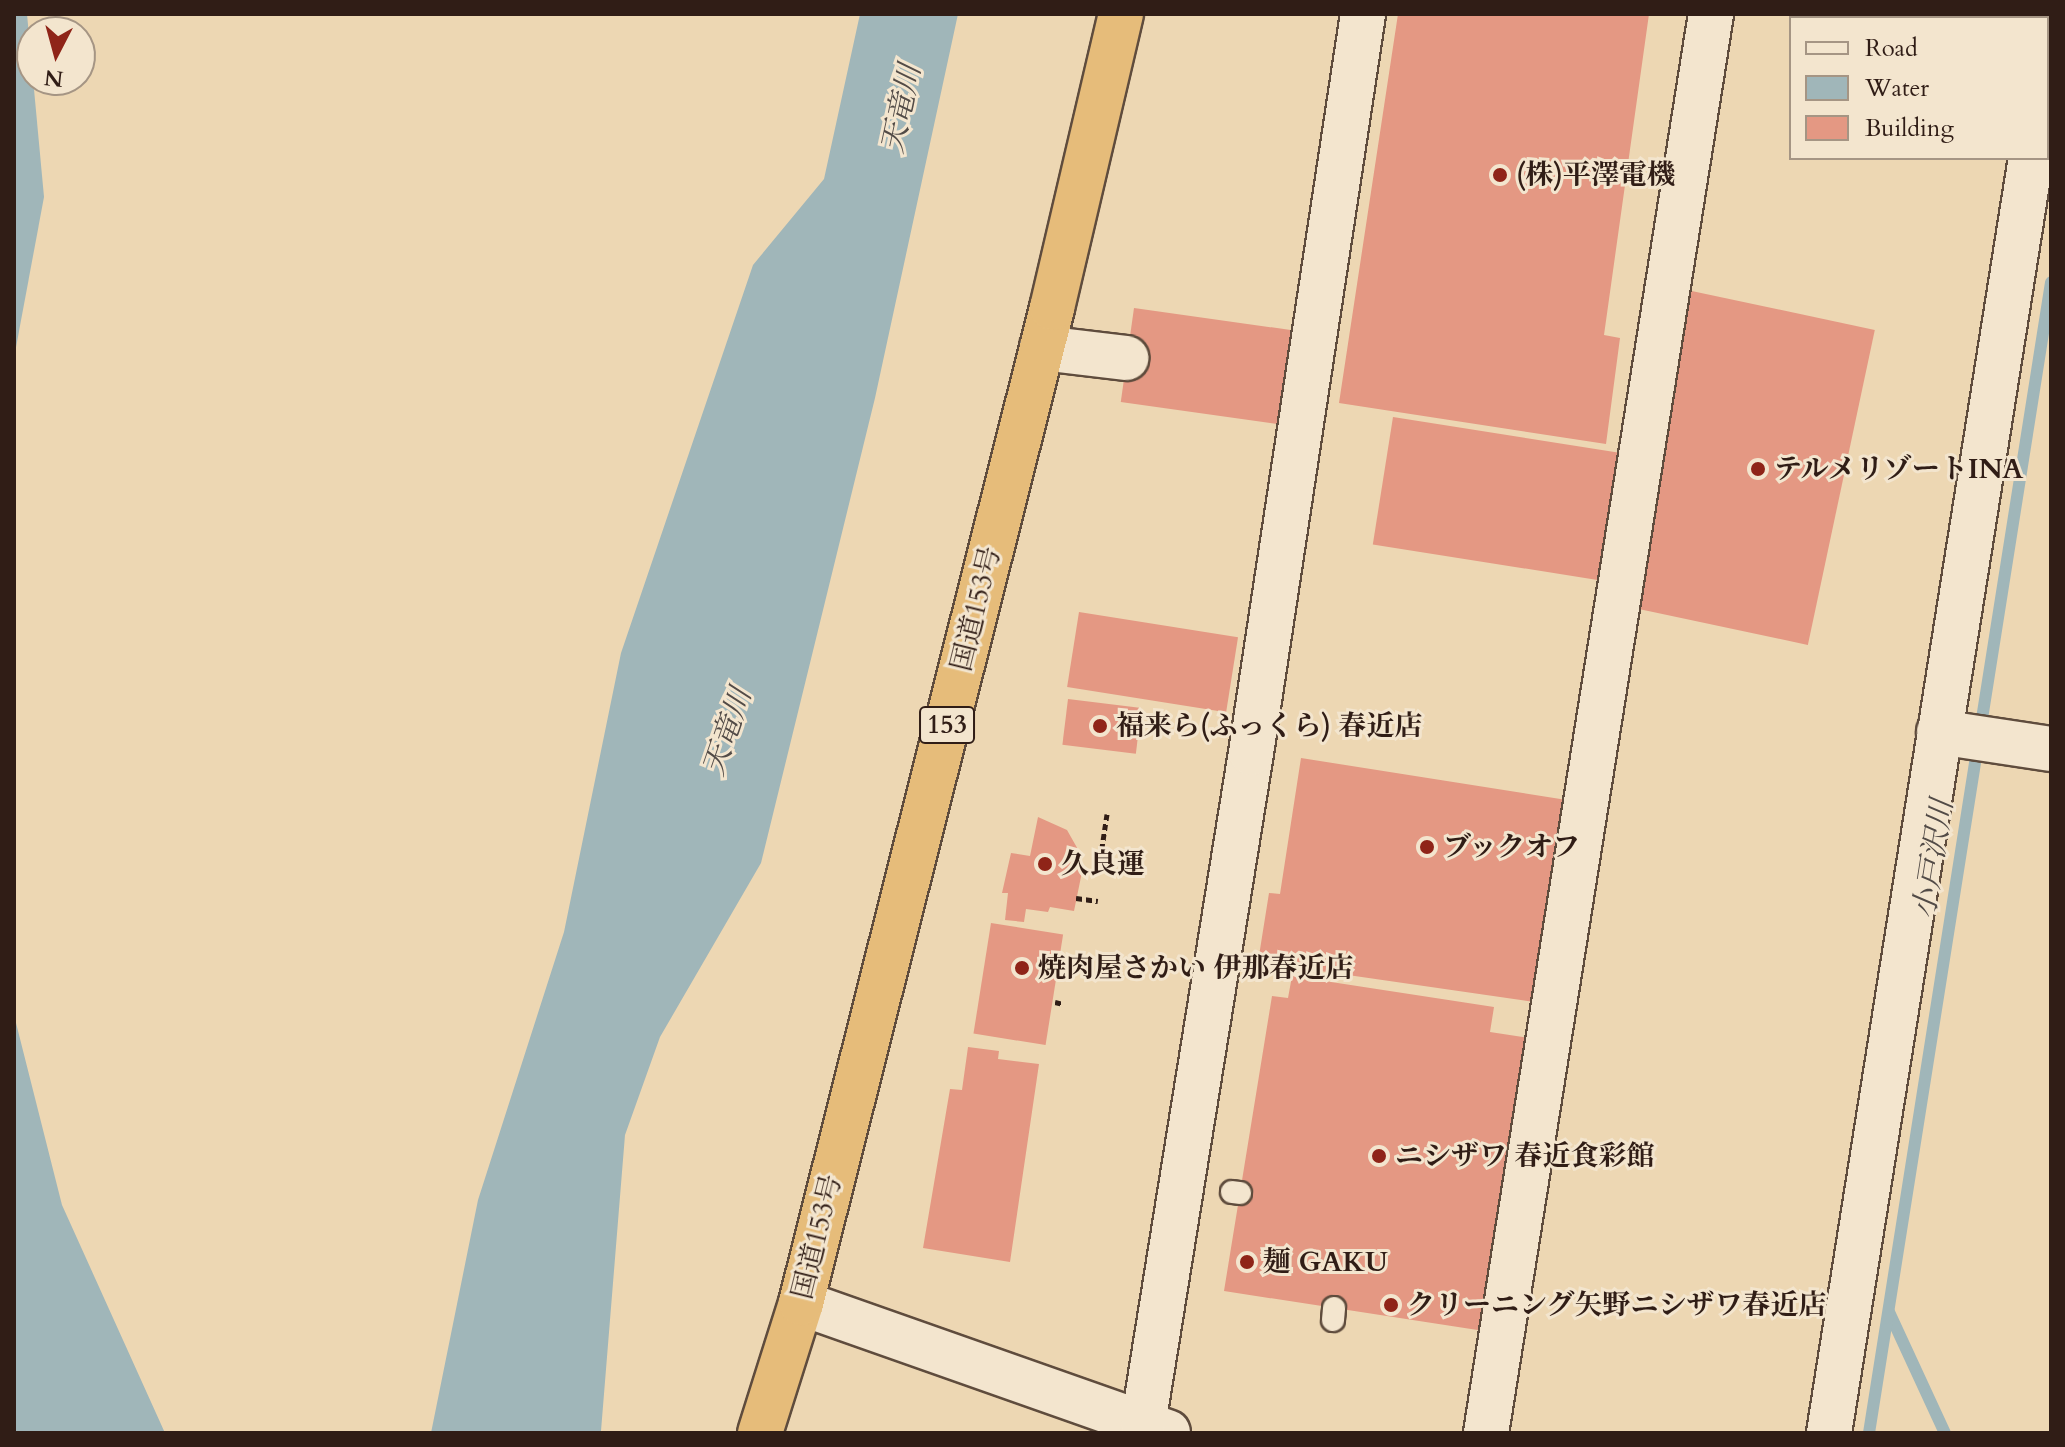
<!DOCTYPE html>
<html>
<head>
<meta charset="utf-8">
<style>
  body { margin:0 }
  #map { position:relative; width:2065px; height:1447px; overflow:hidden; background:#edd7b3; font-family:Cardo,"Noto Serif JP",serif }
  div>[style] { position:absolute }
  .water>* { inset:0; background:#a0b6b9 }
  .stream>* { height:12px; margin:-6px; padding:0 6px; transform-origin:6px; border-radius:6px; background:#a0b6b9 }
  .building>* { inset:0; background:#e49883; transform-origin:0 0 }
  .path>* { height:5px; margin-top:-2.5px; transform-origin:0; background:repeating-linear-gradient(90deg,#301d16 0 6px,transparent 0 10px) }
  .roads { filter:drop-shadow(2px 0 #5f4c3d) drop-shadow(-2px 0 #5f4c3d) drop-shadow(0 2px #5f4c3d) drop-shadow(0 -2px #5f4c3d) }
  .service>* { height:22px; margin:-11px; padding:0 11px; transform-origin:11px; border-radius:11px; background:#f3e5ce }
  .minor>* { height:44px; margin:-22px; padding:0 22px; transform-origin:22px; border-radius:22px; background:#f3e5ce }
  .tertiary>* { height:44px; margin:-22px; padding:0 22px; transform-origin:22px; border-radius:22px; background:#f3e5ce }
  .trunk>* { height:44px; margin:-22px; padding:0 22px; transform-origin:22px; border-radius:22px; background:#e6bc7a }
  .dots>* { width:22px; height:22px; translate:-50% -50%; box-sizing:border-box; border:4px solid #f3e5ce; border-radius:50% }
  span { translate:-50% -50%; white-space:nowrap; text-align:center; line-height:1.15; -webkit-text-stroke:6px #f3e5ce; paint-order:stroke }
  .shield-label span { padding:2px 6px; background:#f3e5ce; border:2px solid; border-radius:6px; -webkit-text-stroke-width:0 }
  .shield-label { font-size:26px; color:#301d16; font-weight:700 }
  .poi-label { font-size:28px; color:#301d16; font-weight:700 }
  .left { translate:0 -50%; text-align:left }
  .street-label { font-size:28px; color:#301d16 }
  .water-label { font-size:30px; color:#524b47; font-style:italic }
  .frame { position:absolute; inset:0; border:16px solid #301d16; pointer-events:none }
  .legend { position:absolute; left:1789px; top:16px; width:260px; height:144px; box-sizing:border-box; background:#f3e5ce; border:2px solid #a59584; margin:0; padding:10px 14px; list-style:none; font-size:24px; color:#301d16 }
  .legend li { display:flex; align-items:center; gap:16px; height:40px }
  .legend b { width:40px; border:2px solid #a59584 }
  .north { position:absolute; left:16px; top:16px; width:80px; height:80px; box-sizing:border-box; background:#f3e5ce; border:2px solid #a59584; border-radius:50%; rotate:186deg; font-size:22px; font-weight:700; line-height:32px; text-align:center; color:#301d16 }
  .north::after { content:''; display:block; margin:auto; width:28px; height:36px; background:#8f2418; clip-path:polygon(50% 0,100% 100%,50% 72%,0 100%) }
</style>
</head>
<body>
<div id="map">
  <div class="water">
    <i style="clip-path:polygon(14px 14px,27px 14px,44px 197px,14px 358px)"></i>
    <i style="clip-path:polygon(860px 14px,958px 14px,875px 398px,761px 863px,660px 1037px,625px 1135px,601px 1431px,431px 1433px,478px 1200px,564px 932px,621px 653px,753px 265px,824px 179px)"></i>
    <i style="clip-path:polygon(14px 1015px,62px 1205px,165px 1433px,14px 1433px)"></i>
  </div>
  <div class="stream">
    <i style="left:1889px;top:1312px;width:133px;rotate:65.2deg"></i>
    <i style="left:1869px;top:1433px;width:1165px;rotate:-81.01deg"></i>
  </div>
  <div class="building">
    <i style="clip-path:polygon(1398px 14px,1649px 14px,1604px 335px,1620px 338px,1606px 444px,1339px 403px)"></i>
    <i style="left:1687px;top:290px;width:192px;height:322px;rotate:12deg"></i>
    <i style="left:1134px;top:308px;width:167px;height:95px;rotate:8deg"></i>
    <i style="left:1393px;top:417px;width:229px;height:129px;rotate:9deg"></i>
    <i style="left:1079px;top:612px;width:161px;height:76px;rotate:9deg"></i>
    <i style="left:1068px;top:699px;width:74px;height:46px;rotate:7deg"></i>
    <i style="clip-path:polygon(1301px 758px,1573px 801px,1542px 1003px,1258px 962px,1269px 893px,1280px 894px)"></i>
    <i style="clip-path:polygon(1038px 817px,1067px 830px,1080px 853px,1082px 872px,1074px 911px,1050px 907px,1048px 912px,1026px 909px,1024px 922px,1005px 920px,1008px 893px,1002px 893px,1011px 853px,1030px 856px)"></i>
    <i style="left:991px;top:923px;width:73px;height:112px;rotate:9deg"></i>
    <i style="clip-path:polygon(1292px 976px,1494px 1007px,1490px 1032px,1530px 1038px,1484px 1331px,1224px 1291px,1272px 996px,1288px 998px)"></i>
    <i style="clip-path:polygon(968px 1047px,999px 1051px,998px 1059px,1039px 1064px,1010px 1262px,923px 1248px,950px 1089px,962px 1090px)"></i>
  </div>
  <div class="path">
    <i style="left:1107px;top:814px;width:40px;rotate:98.5deg"></i>
    <i style="left:1101px;top:854px;width:8px;rotate:7deg"></i>
    <i style="left:1076px;top:898px;width:22px;rotate:8deg"></i>
    <i style="left:1055px;top:1002px;width:8px;rotate:14deg"></i>
  </div>
  <div class="roads">
    <div class="service">
      <i style="left:1232px;top:1192px;width:8px;rotate:7deg"></i>
      <i style="left:1333px;top:1320px;width:12px;rotate:-85deg"></i>
    </div>
    <div class="minor">
      <i style="left:1042px;top:348px;width:85px;rotate:6.8deg"></i>
      <i style="left:1939px;top:732px;width:113px;rotate:8.6deg"></i>
      <i style="left:801px;top:1303px;width:389px;rotate:19.4deg"></i>
      <i style="left:1143px;top:1424px;width:680px;rotate:-80.86deg"></i>
      <i style="left:1251px;top:753px;width:747px;rotate:-81.38deg"></i>
      <i style="left:1486px;top:1433px;width:1437px;rotate:-80.99deg"></i>
    </div>
    <div class="tertiary">
      <i style="left:2047px;top:56px;width:25px;rotate:-81deg"></i>
      <i style="left:1829px;top:1433px;width:1291px;rotate:-81deg"></i>
    </div>
    <div class="trunk">
      <i style="left:760px;top:1433px;width:136px;rotate:-72.5deg"></i>
      <i style="left:801px;top:1303px;width:1026px;rotate:-75.84deg"></i>
      <i style="left:1052px;top:308px;width:302px;rotate:-76.8deg"></i>
    </div>
  </div>
  <div class="dots">
    <i style="left:1500px;top:175px;background:#8f2418"></i>
    <i style="left:1758px;top:469px;background:#8f2418"></i>
    <i style="left:1100px;top:726px;background:#8f2418"></i>
    <i style="left:1427px;top:847px;background:#8f2418"></i>
    <i style="left:1045px;top:864px;background:#8f2418"></i>
    <i style="left:1022px;top:968px;background:#8f2418"></i>
    <i style="left:1379px;top:1156px;background:#8f2418"></i>
    <i style="left:1247px;top:1262px;background:#8f2418"></i>
    <i style="left:1391px;top:1305px;background:#8f2418"></i>
  </div>
  <div class="shield-label">
    <span style="left:947px;top:725px">153</span>
  </div>
  <div class="poi-label">
    <span class="left" style="left:1516px;top:175px">(株)平澤電機</span>
    <span class="left" style="left:1774px;top:469px">テルメリゾートINA</span>
    <span class="left" style="left:1116px;top:726px">福来ら(ふっくら) 春近店</span>
    <span class="left" style="left:1443px;top:847px">ブックオフ</span>
    <span class="left" style="left:1061px;top:864px">久良運</span>
    <span class="left" style="left:1038px;top:968px">焼肉屋さかい 伊那春近店</span>
    <span class="left" style="left:1395px;top:1156px">ニシザワ 春近食彩館</span>
    <span class="left" style="left:1263px;top:1262px">麺 GAKU</span>
    <span class="left" style="left:1407px;top:1305px">クリーニング矢野ニシザワ春近店</span>
  </div>
  <div class="street-label">
    <span style="left:976px;top:609px;rotate:-76deg">国道153号</span>
    <span style="left:817px;top:1237px;rotate:-76deg">国道153号</span>
  </div>
  <div class="water-label">
    <span style="left:902px;top:109px;rotate:-78deg">天竜川</span>
    <span style="left:728px;top:732px;rotate:-71deg">天竜川</span>
    <span style="left:1934px;top:859px;rotate:-81deg">小戸沢川</span>
  </div>
  <div class="frame"></div>
  <ul class="legend">
  <li><b style="height:10px;background:#f3e5ce"></b>Road</li>
  <li><b style="height:22px;background:#a0b6b9"></b>Water</li>
  <li><b style="height:22px;background:#e49883"></b>Building</li>
  </ul>
  <div class="north">N</div>
</div>
</body>
</html>
